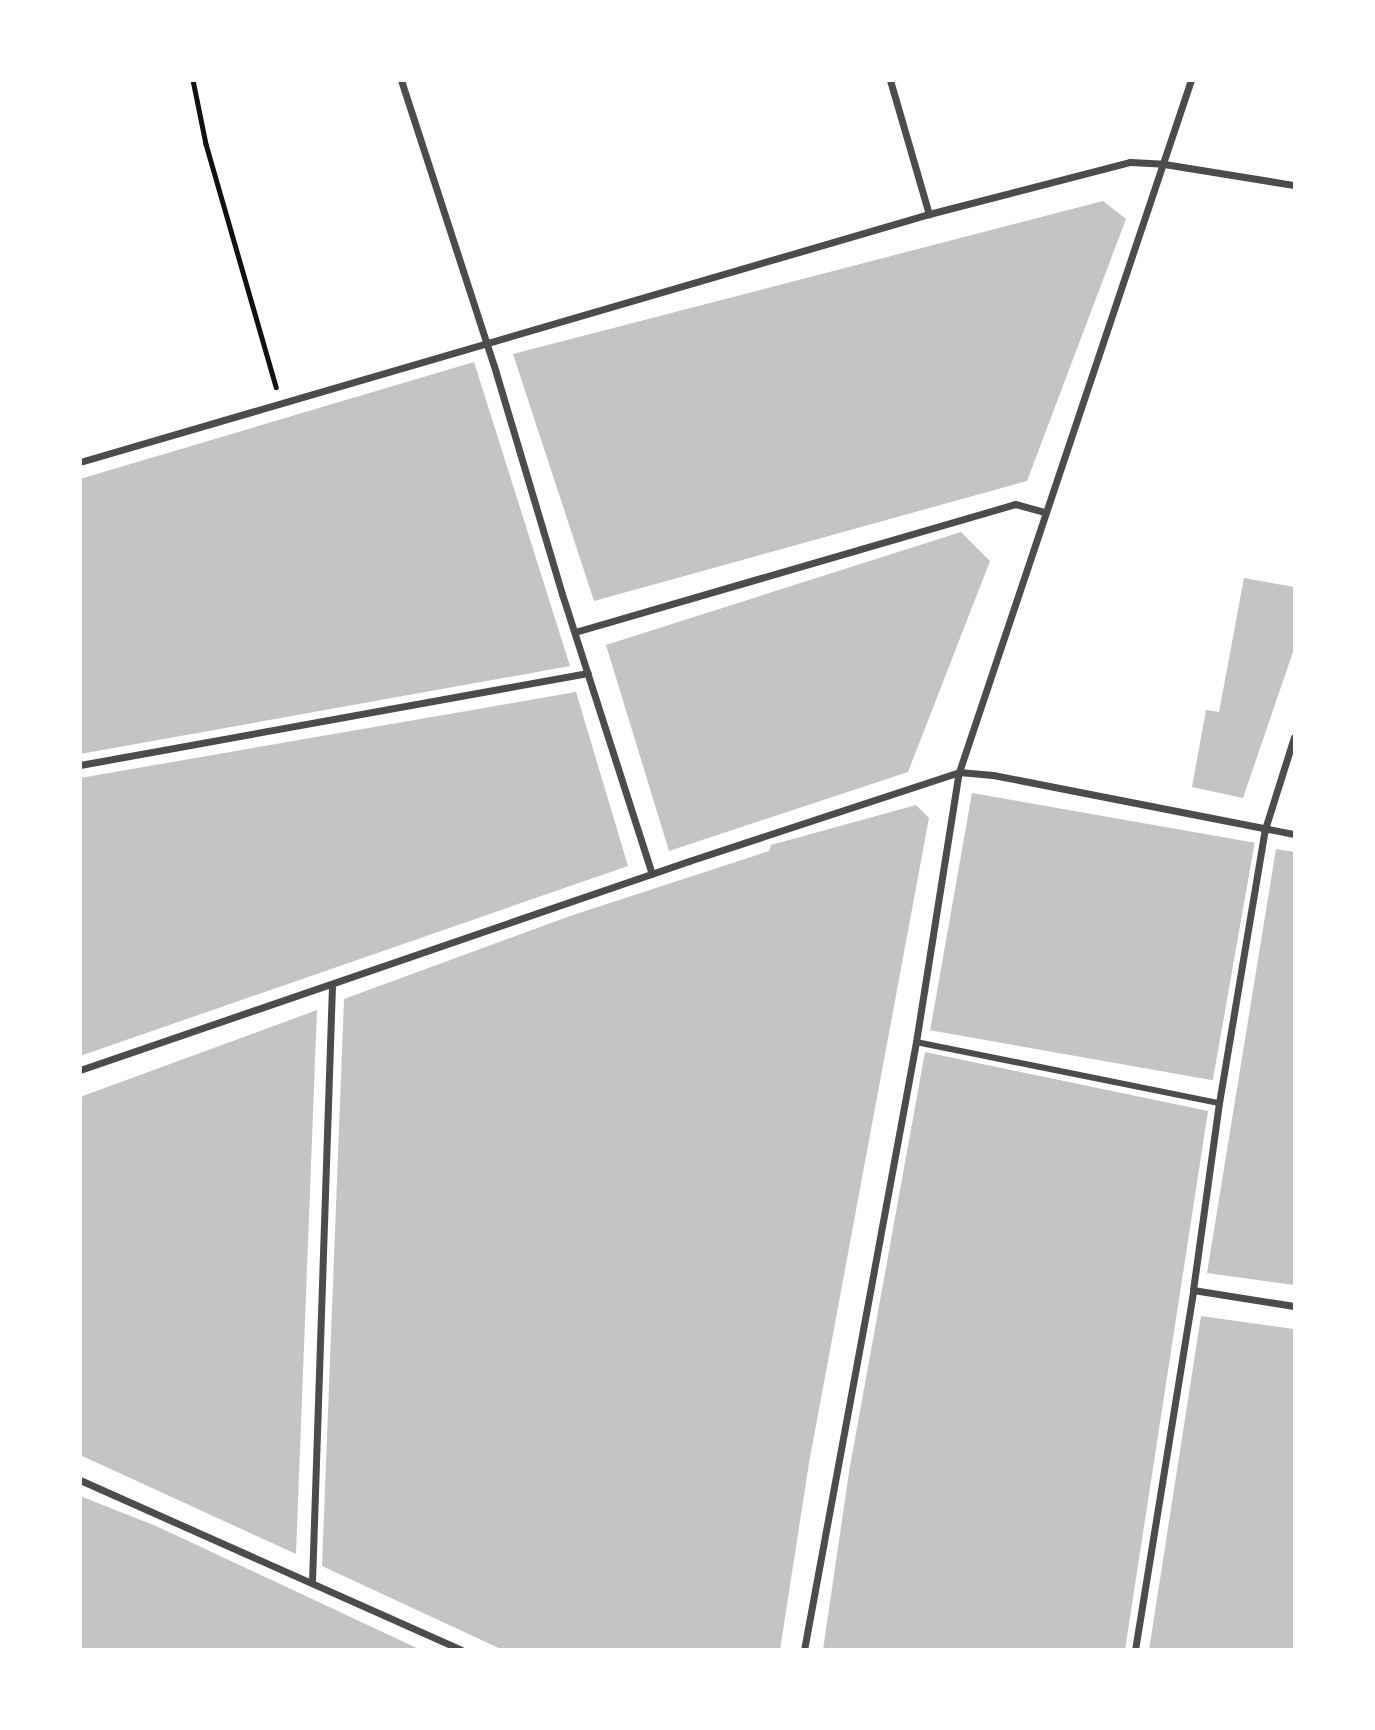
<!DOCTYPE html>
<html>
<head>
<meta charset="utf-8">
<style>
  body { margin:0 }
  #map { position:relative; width:1375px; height:1730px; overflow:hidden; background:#fff; font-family:"Nunito Sans",sans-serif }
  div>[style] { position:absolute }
  .building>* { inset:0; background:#c4c4c4; transform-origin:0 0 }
  .path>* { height:4.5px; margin:-2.25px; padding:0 2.25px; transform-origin:2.25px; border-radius:2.25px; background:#111 }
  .pedestrian>* { height:6px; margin:-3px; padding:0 3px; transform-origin:3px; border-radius:3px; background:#4c4c4c }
  .minor>* { height:7px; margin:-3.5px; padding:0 3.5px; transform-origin:3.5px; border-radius:3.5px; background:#4c4c4c }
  span { translate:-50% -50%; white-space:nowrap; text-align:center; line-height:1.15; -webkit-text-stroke:5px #fff; paint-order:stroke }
  .frame { position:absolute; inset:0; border:82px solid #fff; pointer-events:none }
</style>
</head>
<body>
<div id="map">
  <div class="building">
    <i style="clip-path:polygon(1103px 201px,1126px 219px,1027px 481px,594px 601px,513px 354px)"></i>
    <i style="clip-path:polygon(474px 362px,570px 666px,80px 754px,80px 479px)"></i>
    <i style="clip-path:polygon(961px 532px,990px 561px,908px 772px,669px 851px,606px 645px)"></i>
    <i style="clip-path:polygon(1244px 578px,1294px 587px,1294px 649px,1243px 798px,1192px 787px,1206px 710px,1219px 712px)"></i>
    <i style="clip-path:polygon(576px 692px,628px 866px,80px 1056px,80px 778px)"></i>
    <i style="left:972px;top:793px;width:287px;height:241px;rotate:10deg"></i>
    <i style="clip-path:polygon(916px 805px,929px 818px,809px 1463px,780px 1650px,503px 1650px,322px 1566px,344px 999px,570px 916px,769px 851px,771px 845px)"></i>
    <i style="clip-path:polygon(1276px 849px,1294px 852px,1294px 1285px,1207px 1273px)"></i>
    <i style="clip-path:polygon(317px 1010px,296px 1554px,80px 1455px,80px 1097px)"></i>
    <i style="clip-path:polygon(925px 1052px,1208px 1111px,1125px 1650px,823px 1650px,849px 1472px)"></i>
    <i style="clip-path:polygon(1201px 1316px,1294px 1329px,1294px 1650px,1149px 1650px)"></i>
    <i style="clip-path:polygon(80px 1496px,156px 1526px,421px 1650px,80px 1650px)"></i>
  </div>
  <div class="path">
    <i style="left:193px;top:80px;width:65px;rotate:78.5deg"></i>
    <i style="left:206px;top:144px;width:253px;rotate:73.9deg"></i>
  </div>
  <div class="pedestrian">
    <i style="left:916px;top:1042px;width:309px;rotate:11.4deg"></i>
  </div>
  <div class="minor">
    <i style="left:401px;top:80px;width:301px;rotate:72deg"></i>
    <i style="left:494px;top:366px;width:238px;rotate:73.4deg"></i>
    <i style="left:562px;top:594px;width:294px;rotate:72.2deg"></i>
    <i style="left:890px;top:80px;width:140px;rotate:73.8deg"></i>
    <i style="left:80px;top:462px;width:884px;rotate:-16.28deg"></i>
    <i style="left:929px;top:214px;width:208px;rotate:-14.5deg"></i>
    <i style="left:1130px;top:162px;width:34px;rotate:3deg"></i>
    <i style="left:1164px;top:164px;width:132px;rotate:9.2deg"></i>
    <i style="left:575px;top:632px;width:458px;rotate:-16.2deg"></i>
    <i style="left:1015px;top:504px;width:30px;rotate:15deg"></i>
    <i style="left:80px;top:765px;width:516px;rotate:-10.27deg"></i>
    <i style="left:80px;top:1070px;width:644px;rotate:-18.94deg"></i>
    <i style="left:689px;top:861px;width:284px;rotate:-18.2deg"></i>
    <i style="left:959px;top:772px;width:34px;rotate:5deg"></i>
    <i style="left:993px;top:775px;width:307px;rotate:11.1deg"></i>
    <i style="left:1193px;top:1290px;width:102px;rotate:9deg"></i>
    <i style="left:80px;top:1480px;width:417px;rotate:24deg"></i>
    <i style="left:312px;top:1582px;width:596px;rotate:-88.08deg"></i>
    <i style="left:804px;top:1650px;width:618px;rotate:-79.56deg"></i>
    <i style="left:916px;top:1042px;width:273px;rotate:-81deg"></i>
    <i style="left:959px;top:772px;width:730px;rotate:-71.47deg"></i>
    <i style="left:1135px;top:1650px;width:365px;rotate:-80.8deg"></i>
    <i style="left:1193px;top:1290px;width:189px;rotate:-82.1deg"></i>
    <i style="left:1219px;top:1103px;width:278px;rotate:-80.5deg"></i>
    <i style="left:1265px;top:829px;width:96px;rotate:-72.5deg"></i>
  </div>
  <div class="frame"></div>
</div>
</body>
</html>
